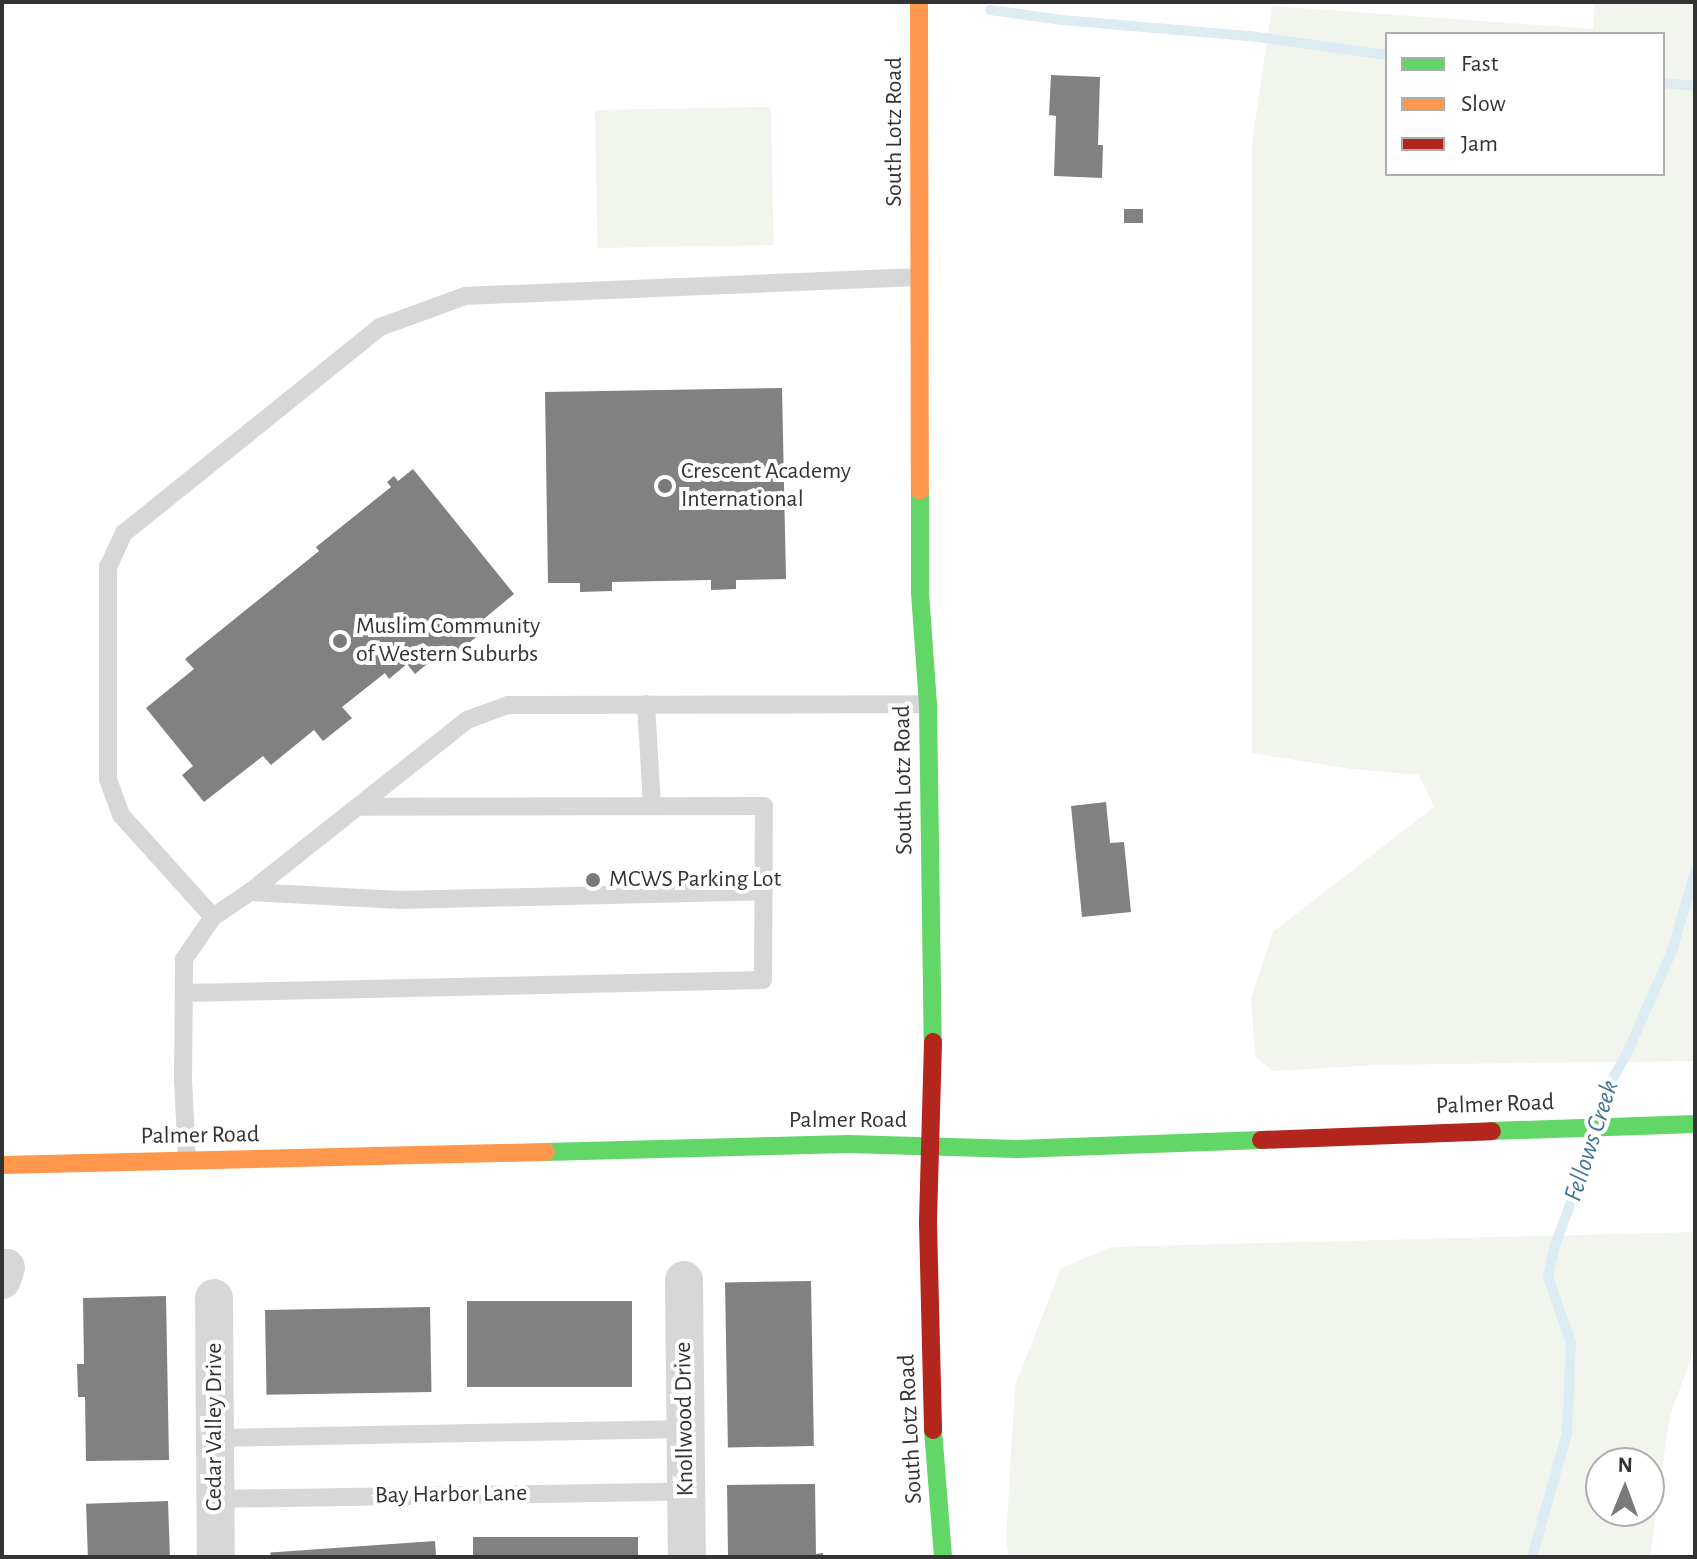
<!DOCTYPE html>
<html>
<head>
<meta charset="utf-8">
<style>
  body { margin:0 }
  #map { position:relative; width:1697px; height:1559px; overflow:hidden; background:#fff; font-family:"Alegreya Sans",sans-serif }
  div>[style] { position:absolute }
  .green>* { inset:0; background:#f1f5ed; transform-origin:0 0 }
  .stream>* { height:10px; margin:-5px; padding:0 5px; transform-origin:5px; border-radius:5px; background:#ddebf3 }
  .building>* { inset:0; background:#818181; transform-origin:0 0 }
  .lane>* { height:18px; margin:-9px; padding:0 9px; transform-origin:9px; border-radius:9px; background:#d7d7d7 }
  .street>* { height:38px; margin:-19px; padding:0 19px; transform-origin:19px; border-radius:19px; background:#d7d7d7 }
  .fast>* { height:18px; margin:-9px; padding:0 9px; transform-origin:9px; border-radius:9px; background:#63d668 }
  .slow>* { height:18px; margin:-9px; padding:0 9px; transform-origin:9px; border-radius:9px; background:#ff974d }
  .jam>* { height:18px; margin:-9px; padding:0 9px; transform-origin:9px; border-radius:9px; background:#b3261e }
  .dots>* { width:22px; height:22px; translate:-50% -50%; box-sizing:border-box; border:4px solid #fff; border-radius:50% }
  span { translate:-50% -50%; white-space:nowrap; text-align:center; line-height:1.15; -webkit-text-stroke:8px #fff; paint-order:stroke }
  .street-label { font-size:24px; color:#333 }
  .poi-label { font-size:24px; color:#333 }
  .left { translate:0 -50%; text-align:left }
  .water-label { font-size:26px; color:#3f7597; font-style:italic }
  .frame { position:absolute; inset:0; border:4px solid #333; pointer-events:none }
  .legend { position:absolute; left:1385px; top:32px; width:280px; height:144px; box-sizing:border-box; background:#fff; border:2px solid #adadad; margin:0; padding:10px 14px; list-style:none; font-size:24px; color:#333 }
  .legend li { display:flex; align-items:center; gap:16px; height:40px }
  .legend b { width:40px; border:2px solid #adadad }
  .north { position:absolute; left:1585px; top:1447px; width:80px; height:80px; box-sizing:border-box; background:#fff; border:2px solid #adadad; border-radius:50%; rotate:1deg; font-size:22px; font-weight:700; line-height:32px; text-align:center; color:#333 }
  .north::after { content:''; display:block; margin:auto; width:28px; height:36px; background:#7a7a7a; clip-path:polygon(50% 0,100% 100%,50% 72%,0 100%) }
</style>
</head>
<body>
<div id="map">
  <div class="green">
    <i style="clip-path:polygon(evenodd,1595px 2px,1695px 2px,1695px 1061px,1375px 1065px,1274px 1071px,1255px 1057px,1251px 999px,1273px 932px,1434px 807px,1419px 775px,1352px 769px,1252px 753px,1252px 142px,1272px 6px,1593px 29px,1595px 2px,1387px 34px,1663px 34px,1663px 174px,1387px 174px,1387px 34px)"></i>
    <i style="left:771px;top:107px;width:138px;height:176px;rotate:89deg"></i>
    <i style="clip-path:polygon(evenodd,1695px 1232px,1695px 1347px,1669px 1419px,1650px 1557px,1009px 1557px,1006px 1541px,1015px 1386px,1061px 1268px,1111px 1247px,1695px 1232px,1601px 1463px,1649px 1463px,1649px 1511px,1601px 1511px,1601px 1463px)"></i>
  </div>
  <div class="stream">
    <i style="left:990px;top:10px;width:73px;rotate:7.9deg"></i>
    <i style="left:1062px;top:20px;width:189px;rotate:4.9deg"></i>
    <i style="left:1250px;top:36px;width:138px;rotate:7.9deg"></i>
    <i style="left:1663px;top:83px;width:32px;rotate:5deg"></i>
    <i style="left:1599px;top:1118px;width:25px;rotate:-78deg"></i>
    <i style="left:1604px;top:1094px;width:47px;rotate:-60.7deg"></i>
    <i style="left:1627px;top:1053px;width:111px;rotate:-66.2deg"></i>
    <i style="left:1672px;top:951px;width:82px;rotate:-73.8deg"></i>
    <i style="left:1532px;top:1557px;width:129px;rotate:-74.2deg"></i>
    <i style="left:1567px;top:1433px;width:90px;rotate:-87.5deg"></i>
    <i style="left:1571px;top:1343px;width:70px;rotate:-109.2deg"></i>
    <i style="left:1548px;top:1277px;width:30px;rotate:-78deg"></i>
    <i style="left:1554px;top:1248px;width:52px;rotate:-69.8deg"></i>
    <i style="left:1572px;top:1199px;width:22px;rotate:-58deg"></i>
    <i style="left:1584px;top:1180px;width:43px;rotate:-75.3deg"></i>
  </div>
  <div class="building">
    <i style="clip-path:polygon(1051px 75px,1100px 77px,1098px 145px,1103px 145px,1102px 178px,1054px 176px,1056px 116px,1049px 115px)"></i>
    <i style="left:1124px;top:209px;width:19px;height:14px"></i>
    <i style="clip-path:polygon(782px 388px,786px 579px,736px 580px,736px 589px,711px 590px,711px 580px,612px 582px,612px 591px,580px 592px,580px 583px,548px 583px,545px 392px)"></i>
    <i style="clip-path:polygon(413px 469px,514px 594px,479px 623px,485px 630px,449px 659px,443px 651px,415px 674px,407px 664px,389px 679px,385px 673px,342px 707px,352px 718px,323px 741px,314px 730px,271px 765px,263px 756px,204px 802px,182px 775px,193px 766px,146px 708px,194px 669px,185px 659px,319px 551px,316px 547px,391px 487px,387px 482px,394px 476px,398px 481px)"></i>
    <i style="clip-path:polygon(1106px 802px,1110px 843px,1124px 842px,1131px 912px,1082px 917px,1071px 806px)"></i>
    <i style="left:811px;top:1281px;width:165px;height:86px;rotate:89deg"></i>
    <i style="clip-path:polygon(166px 1296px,169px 1460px,86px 1461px,85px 1397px,78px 1397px,77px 1364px,84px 1364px,83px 1298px)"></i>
    <i style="left:632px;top:1301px;width:86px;height:165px;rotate:90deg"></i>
    <i style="left:430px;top:1307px;width:85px;height:165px;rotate:89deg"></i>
    <i style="clip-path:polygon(815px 1484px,816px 1554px,823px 1553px,823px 1557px,728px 1557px,727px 1485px)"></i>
    <i style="left:168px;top:1501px;width:56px;height:82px;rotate:88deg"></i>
    <i style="left:638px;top:1537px;width:20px;height:165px;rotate:90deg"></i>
    <i style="left:435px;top:1541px;width:16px;height:165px;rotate:86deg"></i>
  </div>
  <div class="lane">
    <i style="left:646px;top:704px;width:101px;rotate:86.6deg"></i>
    <i style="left:250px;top:892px;width:151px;rotate:3deg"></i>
    <i style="left:401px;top:900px;width:363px;rotate:-1.4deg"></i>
    <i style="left:213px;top:917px;width:137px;rotate:-132deg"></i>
    <i style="left:121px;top:815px;width:37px;rotate:-110deg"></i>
    <i style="left:108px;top:780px;width:213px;rotate:-90deg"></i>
    <i style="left:108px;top:567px;width:38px;rotate:-65deg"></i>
    <i style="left:124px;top:533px;width:329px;rotate:-38.8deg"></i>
    <i style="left:380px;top:327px;width:90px;rotate:-20deg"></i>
    <i style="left:465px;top:296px;width:454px;rotate:-2.4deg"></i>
    <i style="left:184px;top:993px;width:579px;rotate:-1.29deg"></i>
    <i style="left:763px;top:980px;width:174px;rotate:-89.7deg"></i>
    <i style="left:764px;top:806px;width:405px;rotate:179.9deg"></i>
    <i style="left:187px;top:1159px;width:78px;rotate:-92.9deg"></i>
    <i style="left:183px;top:1081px;width:122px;rotate:-89.5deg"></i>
    <i style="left:184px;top:959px;width:51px;rotate:-55.4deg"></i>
    <i style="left:213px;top:917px;width:45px;rotate:-34deg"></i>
    <i style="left:250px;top:892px;width:277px;rotate:-38.4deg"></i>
    <i style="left:467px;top:720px;width:44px;rotate:-20.1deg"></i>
    <i style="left:508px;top:705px;width:420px;rotate:-0.1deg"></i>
    <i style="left:215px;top:1438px;width:470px;rotate:-1.1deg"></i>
    <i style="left:215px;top:1499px;width:471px;rotate:-0.9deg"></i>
  </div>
  <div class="street">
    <i style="left:2px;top:1280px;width:13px;rotate:-72deg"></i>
    <i style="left:684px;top:1280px;width:277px;rotate:89.4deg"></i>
    <i style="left:214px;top:1298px;width:259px;rotate:89.6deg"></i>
  </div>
  <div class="fast">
    <i style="left:920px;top:491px;width:102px;rotate:90deg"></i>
    <i style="left:920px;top:593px;width:111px;rotate:85.9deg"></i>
    <i style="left:928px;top:704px;width:338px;rotate:89.2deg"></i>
    <i style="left:1492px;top:1131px;width:203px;rotate:-2deg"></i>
    <i style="left:546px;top:1152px;width:303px;rotate:-1.5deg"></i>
    <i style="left:849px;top:1144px;width:168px;rotate:1.7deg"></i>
    <i style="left:1017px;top:1149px;width:244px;rotate:-2.1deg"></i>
    <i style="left:933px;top:1430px;width:127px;rotate:85.5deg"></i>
  </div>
  <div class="slow">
    <i style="left:919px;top:2px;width:489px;rotate:89.9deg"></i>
    <i style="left:2px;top:1165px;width:544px;rotate:-1.37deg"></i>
  </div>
  <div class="jam">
    <i style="left:933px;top:1042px;width:181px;rotate:91.6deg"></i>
    <i style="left:928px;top:1223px;width:207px;rotate:88.6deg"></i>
    <i style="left:1261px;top:1140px;width:231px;rotate:-2.2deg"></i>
  </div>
  <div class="dots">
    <i style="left:665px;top:486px;background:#7a7a7a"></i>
    <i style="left:340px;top:641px;background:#7a7a7a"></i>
    <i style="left:593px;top:880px;background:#7a7a7a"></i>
  </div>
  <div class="street-label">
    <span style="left:895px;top:132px;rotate:-90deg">South Lotz Road</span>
    <span style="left:904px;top:780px;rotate:-91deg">South Lotz Road</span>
    <span style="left:1495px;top:1105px;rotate:-2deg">Palmer Road</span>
    <span style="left:848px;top:1121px">Palmer Road</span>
    <span style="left:200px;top:1136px;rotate:-1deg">Palmer Road</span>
    <span style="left:685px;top:1419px;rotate:-91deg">Knollwood Drive</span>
    <span style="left:215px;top:1427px;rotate:-90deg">Cedar Valley Drive</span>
    <span style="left:911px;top:1429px;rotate:-93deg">South Lotz Road</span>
    <span style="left:451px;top:1495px;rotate:-1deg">Bay Harbor Lane</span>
  </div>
  <div class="poi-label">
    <span class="left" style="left:681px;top:486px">Crescent Academy<br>International</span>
    <span class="left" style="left:356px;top:641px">Muslim Community<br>of Western Suburbs</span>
    <span class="left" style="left:609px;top:880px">MCWS Parking Lot</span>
  </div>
  <div class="water-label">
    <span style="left:1592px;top:1141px;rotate:-72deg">Fellows Creek</span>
  </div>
  <div class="frame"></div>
  <ul class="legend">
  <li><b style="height:10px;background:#63d668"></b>Fast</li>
  <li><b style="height:10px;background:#ff974d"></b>Slow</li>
  <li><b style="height:10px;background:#b3261e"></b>Jam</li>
  </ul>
  <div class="north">N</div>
</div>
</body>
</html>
